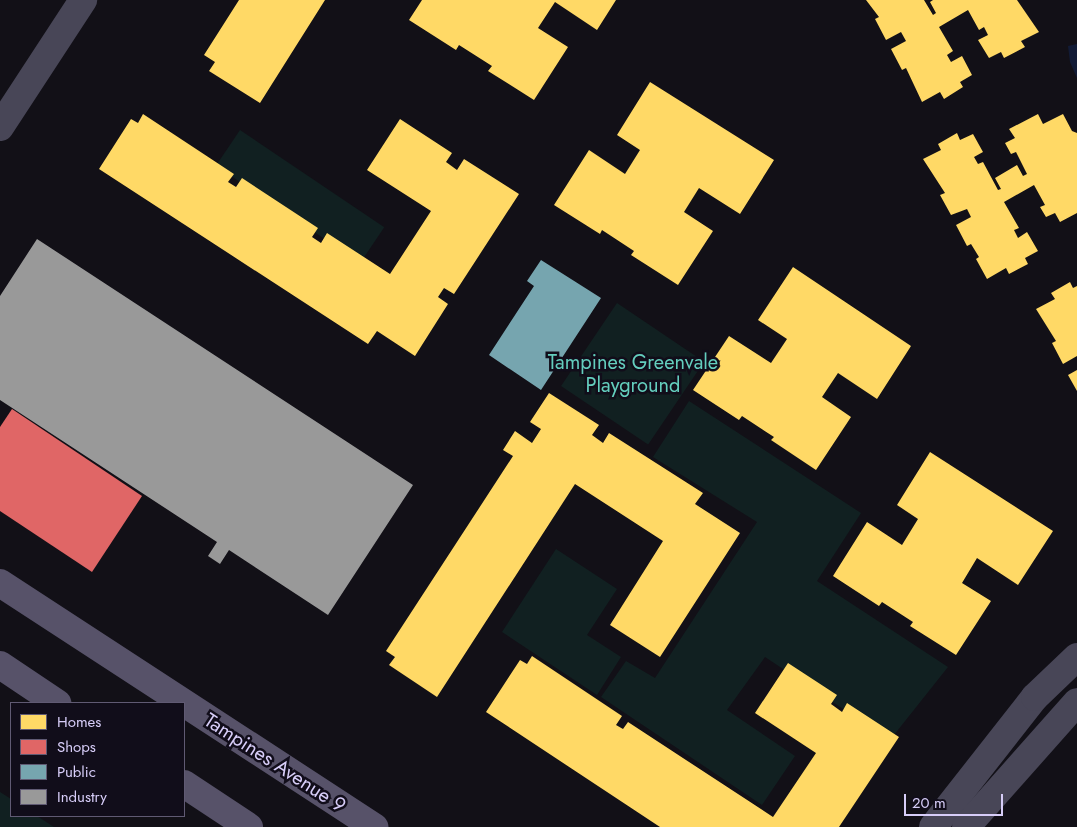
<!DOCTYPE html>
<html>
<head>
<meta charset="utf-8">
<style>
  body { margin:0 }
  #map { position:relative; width:1077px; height:827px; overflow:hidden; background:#121017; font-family:Jost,sans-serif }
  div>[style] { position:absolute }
  .green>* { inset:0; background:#112021; transform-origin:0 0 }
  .water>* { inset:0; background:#121b36 }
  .homes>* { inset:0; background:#ffd966 }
  .shops>* { inset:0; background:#e06666 }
  .public>* { inset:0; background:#76a5af }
  .industry>* { inset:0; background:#999 }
  .street>* { height:28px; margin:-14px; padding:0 14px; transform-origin:14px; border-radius:14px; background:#484657 }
  .secondary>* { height:28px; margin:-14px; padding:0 14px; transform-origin:14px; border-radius:14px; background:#575269 }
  span { translate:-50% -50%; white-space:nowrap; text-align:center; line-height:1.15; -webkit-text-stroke:5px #110d1a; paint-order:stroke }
  .park-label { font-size:20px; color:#64cebe }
  .street-label { font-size:20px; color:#d7cdf8 }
  .legend { position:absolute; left:10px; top:702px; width:175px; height:115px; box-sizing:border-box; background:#110d1a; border:1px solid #605a73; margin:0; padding:6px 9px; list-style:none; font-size:15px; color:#d7cdf8 }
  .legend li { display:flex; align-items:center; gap:10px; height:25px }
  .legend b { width:25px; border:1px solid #605a73 }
  .scale { position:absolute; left:904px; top:794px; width:99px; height:22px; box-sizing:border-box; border:2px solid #d7cdf8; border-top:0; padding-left:6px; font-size:15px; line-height:18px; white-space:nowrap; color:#d7cdf8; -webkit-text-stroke:4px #110d1a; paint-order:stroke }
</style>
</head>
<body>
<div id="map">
  <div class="green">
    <i style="left:240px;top:130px;width:174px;height:43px;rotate:34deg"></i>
    <i style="left:617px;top:303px;width:105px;height:100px;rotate:34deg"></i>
    <i style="clip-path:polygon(689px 401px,861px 513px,817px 581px,948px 667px,890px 740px,765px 657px,727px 710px,795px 756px,762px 805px,601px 697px,626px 661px,655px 678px,757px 522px,653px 457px)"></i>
    <i style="clip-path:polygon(556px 549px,617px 589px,587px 635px,621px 657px,597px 695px,502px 632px)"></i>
    <i style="clip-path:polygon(0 792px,11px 799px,11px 816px,37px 816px,54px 827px,0 827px)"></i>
  </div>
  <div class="water">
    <i style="clip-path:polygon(1077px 44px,1077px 78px,1070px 62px,1068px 46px)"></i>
  </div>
  <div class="homes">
    <i style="clip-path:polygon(239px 0,325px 0,260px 103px,209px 71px,215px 62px,204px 55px)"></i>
    <i style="clip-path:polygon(422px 0,616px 0,597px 30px,555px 2px,538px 28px,568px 47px,534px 100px,488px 71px,492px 66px,459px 45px,456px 50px,409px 20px)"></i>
    <i style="clip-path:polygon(866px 0,924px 0,933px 15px,936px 13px,930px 2px,933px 0,1017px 0,1039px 32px,1021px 41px,1025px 47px,1004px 58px,1001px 52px,989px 58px,978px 40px,988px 35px,984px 27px,979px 30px,968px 10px,939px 27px,953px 51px,947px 55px,951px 62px,962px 56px,972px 75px,960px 82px,963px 87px,944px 99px,940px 92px,922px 102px,906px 68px,902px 70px,891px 49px,906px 41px,901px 32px,886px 40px,875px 19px,879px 17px)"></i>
    <i style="clip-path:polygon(650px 82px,774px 160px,740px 214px,699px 188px,684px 212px,713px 231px,678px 285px,631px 255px,634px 251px,602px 230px,600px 234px,554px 205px,589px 150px,625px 174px,640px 150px,617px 135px)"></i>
    <i style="clip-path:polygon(143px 114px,234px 174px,228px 182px,236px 187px,242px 178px,318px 228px,312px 237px,321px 243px,327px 233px,390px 274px,431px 211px,367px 170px,400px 119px,452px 153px,446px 162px,457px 170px,464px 159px,519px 194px,454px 294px,444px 288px,438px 297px,448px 304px,415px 356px,377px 331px,368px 344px,99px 169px,131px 119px,138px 123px)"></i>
    <i style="clip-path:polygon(1038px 114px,1043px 124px,1063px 114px,1072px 131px,1077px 133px,1077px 213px,1060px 222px,1055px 213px,1046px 217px,1040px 207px,1045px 205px,1034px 185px,1004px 202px,1019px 228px,1014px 230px,1018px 238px,1027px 232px,1038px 251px,1025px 258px,1028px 264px,1009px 274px,1006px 268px,987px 279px,976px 259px,979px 257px,971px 244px,967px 246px,956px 225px,971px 217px,967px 209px,951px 215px,940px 195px,945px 193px,923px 159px,941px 150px,938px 144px,957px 133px,960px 140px,973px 134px,983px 152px,974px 157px,978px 164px,983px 162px,998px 190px,1001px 189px,995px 178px,1017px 165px,1023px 176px,1027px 174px,1016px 152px,1011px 154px,1005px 143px,1015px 138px,1009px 129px)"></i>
    <i style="clip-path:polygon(793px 267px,911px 346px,877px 399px,838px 373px,822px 397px,851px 417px,816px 470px,771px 440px,774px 437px,742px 416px,739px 420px,693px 390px,729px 336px,771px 363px,787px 339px,758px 320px)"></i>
    <i style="clip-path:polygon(1070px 282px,1073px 288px,1077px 286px,1077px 356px,1063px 364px,1052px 343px,1056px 341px,1036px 309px,1055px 299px,1051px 293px)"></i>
    <i style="clip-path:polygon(1077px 370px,1077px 391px,1068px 375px)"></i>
    <i style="clip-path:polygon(549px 393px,599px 425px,592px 435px,603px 443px,609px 433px,703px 493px,695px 504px,740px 533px,660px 657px,610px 625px,663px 541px,575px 484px,437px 697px,389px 665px,395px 657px,386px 651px,513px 456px,503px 450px,515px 431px,532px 443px,541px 429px,530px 422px)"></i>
    <i style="clip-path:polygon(930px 452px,1053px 531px,1018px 585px,977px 558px,962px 583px,991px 601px,956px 655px,910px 626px,913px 622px,882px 602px,879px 606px,833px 576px,867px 522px,902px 545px,918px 519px,897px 505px)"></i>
    <i style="clip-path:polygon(532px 656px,622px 716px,616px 725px,623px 729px,628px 722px,773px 817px,816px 753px,755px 713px,788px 663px,837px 695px,831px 704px,842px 712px,847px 703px,899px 737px,839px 827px,660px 827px,486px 712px,520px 660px,527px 664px)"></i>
  </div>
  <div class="shops">
    <i style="clip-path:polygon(12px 409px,142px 496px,92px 572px,0 511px,0 427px)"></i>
  </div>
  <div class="public">
    <i style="clip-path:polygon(541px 260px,601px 298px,541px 390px,489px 355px,534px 286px,527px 281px)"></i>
  </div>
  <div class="industry">
    <i style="clip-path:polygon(37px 239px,413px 485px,328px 615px,229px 550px,220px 564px,208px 556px,217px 542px,0 400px,0 296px)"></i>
  </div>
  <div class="street">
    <i style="left:0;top:127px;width:152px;rotate:-56.8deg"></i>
    <i style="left:933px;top:827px;width:165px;rotate:-51.9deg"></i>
    <i style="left:1035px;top:697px;width:58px;rotate:-43.6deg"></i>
    <i style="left:966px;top:827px;width:167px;rotate:-48.4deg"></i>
  </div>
  <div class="secondary">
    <i style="left:0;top:583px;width:447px;rotate:33.1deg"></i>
    <i style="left:0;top:665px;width:69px;rotate:33.7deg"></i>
    <i style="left:184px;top:784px;width:78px;rotate:33.5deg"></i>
  </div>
  <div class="park-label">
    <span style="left:633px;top:374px">Tampines Greenvale<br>Playground</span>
  </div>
  <div class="street-label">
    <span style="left:275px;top:763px;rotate:33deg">Tampines Avenue 9</span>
  </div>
  <ul class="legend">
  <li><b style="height:14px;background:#ffd966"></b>Homes</li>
  <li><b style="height:14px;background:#e06666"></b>Shops</li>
  <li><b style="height:14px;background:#76a5af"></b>Public</li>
  <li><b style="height:14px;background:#999"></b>Industry</li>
  </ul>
  <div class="scale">20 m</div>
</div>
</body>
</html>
